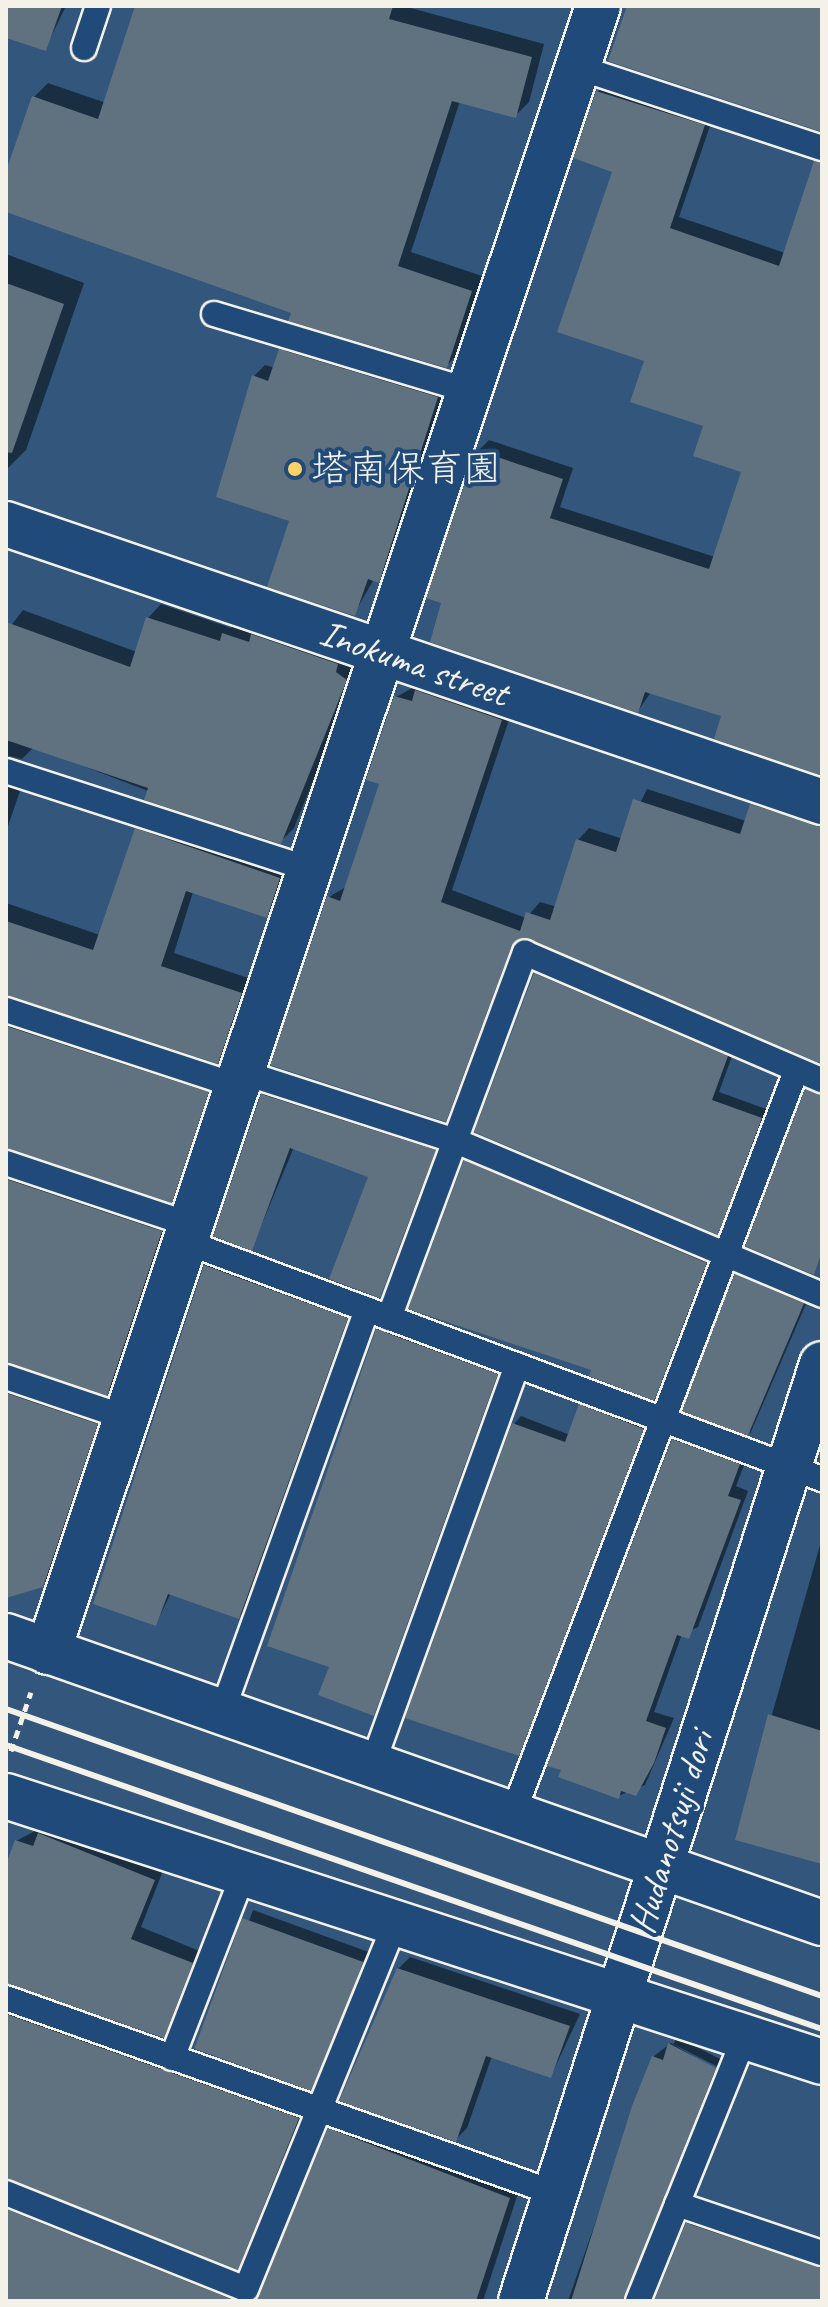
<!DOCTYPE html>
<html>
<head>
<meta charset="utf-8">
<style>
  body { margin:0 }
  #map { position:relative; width:828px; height:2307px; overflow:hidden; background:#32567c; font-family:Caveat,"Klee One",sans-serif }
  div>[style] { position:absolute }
  .shadow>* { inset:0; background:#0007; transform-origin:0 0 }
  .building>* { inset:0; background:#607280; transform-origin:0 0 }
  .path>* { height:5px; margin-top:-2.5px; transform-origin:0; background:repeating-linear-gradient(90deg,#f4f1e8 0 8px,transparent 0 14px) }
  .roads { filter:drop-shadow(2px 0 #f4f1e8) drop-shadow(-2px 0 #f4f1e8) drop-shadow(0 2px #f4f1e8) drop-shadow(0 -2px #f4f1e8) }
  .service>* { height:24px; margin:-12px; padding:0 12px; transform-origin:12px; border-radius:12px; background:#1f4a7a }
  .minor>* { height:44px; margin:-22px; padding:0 22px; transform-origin:22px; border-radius:22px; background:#1f4a7a }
  .tertiary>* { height:44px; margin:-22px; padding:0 22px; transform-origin:22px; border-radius:22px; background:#1f4a7a }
  .rail>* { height:6px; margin:-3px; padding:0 3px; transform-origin:3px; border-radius:3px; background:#f4f1e8 }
  .dots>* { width:22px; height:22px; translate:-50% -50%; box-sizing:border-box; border:4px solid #1f4a7a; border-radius:50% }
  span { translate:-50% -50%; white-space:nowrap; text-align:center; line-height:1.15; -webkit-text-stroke:8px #1f4a7a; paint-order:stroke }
  .poi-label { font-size:38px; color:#f4f1e8 }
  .left { translate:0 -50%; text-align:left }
  .street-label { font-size:38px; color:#f4f1e8 }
  .frame { position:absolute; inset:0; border:8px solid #f4f1e8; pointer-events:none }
</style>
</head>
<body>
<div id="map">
  <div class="shadow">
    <i style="clip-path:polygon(6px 6px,66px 6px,45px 49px,6px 36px)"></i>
    <i style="clip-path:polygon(139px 6px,403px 6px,544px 44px,529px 102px,515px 116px,460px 101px,411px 252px,485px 277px,460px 352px,446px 366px,6px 210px,6px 177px,34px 97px,48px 83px,106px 103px)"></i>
    <i style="clip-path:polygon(609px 80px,714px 114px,679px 217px,785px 253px,822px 156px,822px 774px,724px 715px,651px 692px,638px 711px,478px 451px,489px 440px,573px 468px,560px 507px,715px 557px,743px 471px,647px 360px,598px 92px)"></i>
    <i style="clip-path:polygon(6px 254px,84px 283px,26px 450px,6px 470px)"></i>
    <i style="clip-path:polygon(292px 339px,448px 385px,390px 569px,374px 579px,354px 614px,292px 520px,254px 376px,265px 365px,275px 368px)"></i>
    <i style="clip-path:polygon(161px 604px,231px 628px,237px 621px,359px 666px,294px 828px,280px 842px,34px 747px,22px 759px,6px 755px,6px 632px,23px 610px,137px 652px,148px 618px)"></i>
    <i style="clip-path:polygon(429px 679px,513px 708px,452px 890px,526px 918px,540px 902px,557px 907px,578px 840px,589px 828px,623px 839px,647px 789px,746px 821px,764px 793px,815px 811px,806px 838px,822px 844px,822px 1036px,524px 936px,457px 1108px,445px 1120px,329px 897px,346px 887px,382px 783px,396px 697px)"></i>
    <i style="clip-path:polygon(6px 759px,25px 776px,6px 832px)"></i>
    <i style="clip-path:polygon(150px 816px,293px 864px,280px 902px,266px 915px,193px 892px,174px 953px,254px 980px,231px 1048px,218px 1062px,6px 996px,15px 1011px,221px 1079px,185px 1187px,171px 1200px,6px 1149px,14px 1164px,174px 1218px,120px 1380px,107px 1393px,6px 1362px,14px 1378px,110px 1411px,56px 1571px,42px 1585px,6px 1589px,6px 903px,100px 935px,136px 829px)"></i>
    <i style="clip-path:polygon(544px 966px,735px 1048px,719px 1092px,769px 1110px,717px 1232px,535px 974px)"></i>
    <i style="clip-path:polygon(271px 1087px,442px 1142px,380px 1296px,371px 1175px,294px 1147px,252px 1248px,263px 1095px)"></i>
    <i style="clip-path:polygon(474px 1153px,714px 1254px,654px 1398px,594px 1369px,465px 1162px)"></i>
    <i style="clip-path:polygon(212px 1259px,353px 1311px,246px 1610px,239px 1617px,171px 1593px,156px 1624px,206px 1266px)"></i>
    <i style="clip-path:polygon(743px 1269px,809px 1297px,750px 1434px,736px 1276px)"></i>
    <i style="clip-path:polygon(386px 1321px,505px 1365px,374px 1713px,378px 1330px)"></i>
    <i style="clip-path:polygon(588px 1398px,650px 1421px,518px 1753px,514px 1424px,521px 1416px,570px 1435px)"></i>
    <i style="clip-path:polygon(683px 1431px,748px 1455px,736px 1486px,748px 1491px,698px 1627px,682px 1634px,654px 1712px,674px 1718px,645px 1785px,618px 1796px,674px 1440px)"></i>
    <i style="clip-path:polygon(822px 1538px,822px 1863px,737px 1838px)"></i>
    <i style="clip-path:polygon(50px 1823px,164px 1868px,141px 1927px,202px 1952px,163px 2036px,6px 1984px,6px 1868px,16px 1841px)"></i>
    <i style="left:253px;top:1910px;width:125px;height:149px;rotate:20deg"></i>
    <i style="clip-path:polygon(410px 1957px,580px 2014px,551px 2076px,492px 2056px,467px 2128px,455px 2140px,398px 1969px)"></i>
    <i style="clip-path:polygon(6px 1997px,309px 2107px,248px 2256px,237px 2267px,6px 2179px)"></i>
    <i style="left:677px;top:2037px;width:51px;height:8px;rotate:27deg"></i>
    <i style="clip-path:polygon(671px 2043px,718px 2071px,631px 2287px,637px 2301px,568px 2301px,653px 2057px)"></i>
    <i style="clip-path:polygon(341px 2118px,520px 2187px,483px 2301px,6px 2298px,6px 2192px,260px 2294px)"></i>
    <i style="clip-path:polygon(695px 2216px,822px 2259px,822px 2301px,656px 2301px)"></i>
  </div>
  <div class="building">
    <i style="clip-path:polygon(6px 6px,62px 6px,46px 51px,6px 38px)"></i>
    <i style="clip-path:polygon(135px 6px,393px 6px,389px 19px,532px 57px,516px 118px,452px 101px,398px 266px,472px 291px,447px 368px,288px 321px,291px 313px,6px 212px,6px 171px,32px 96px,98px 119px)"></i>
    <i style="clip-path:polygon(627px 6px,822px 6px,822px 132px,608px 61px)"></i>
    <i style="clip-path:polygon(596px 91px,705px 125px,670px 228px,779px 266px,814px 161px,822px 163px,822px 776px,714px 739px,721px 716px,645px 692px,638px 713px,430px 642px,441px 603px,426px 598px,476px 450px,563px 479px,550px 518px,709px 569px,741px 472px,693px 456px,703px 426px,630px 402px,644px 361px,557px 332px,612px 172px,573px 158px)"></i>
    <i style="clip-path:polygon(6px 283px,64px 304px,12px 453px,6px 452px)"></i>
    <i style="clip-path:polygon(279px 349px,438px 397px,379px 583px,368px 579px,355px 616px,267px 587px,289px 521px,216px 497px,252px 375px,268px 381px)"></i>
    <i style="clip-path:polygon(146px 617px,220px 641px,222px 633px,249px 642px,251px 634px,338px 664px,336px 672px,347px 680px,281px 844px,144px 800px,148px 788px,6px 740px,6px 622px,130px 667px)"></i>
    <i style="clip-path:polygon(415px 690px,502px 720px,441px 902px,520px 931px,526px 912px,550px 920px,576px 839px,616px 852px,633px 799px,740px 834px,750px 804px,822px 826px,822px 1064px,524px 938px,511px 948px,446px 1122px,270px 1065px,327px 896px,340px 901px,379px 784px,366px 780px,394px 696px,412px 701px)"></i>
    <i style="clip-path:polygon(135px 828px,280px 878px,267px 918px,186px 891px,161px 966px,242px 993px,218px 1064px,6px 995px,6px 921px,93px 950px)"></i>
    <i style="clip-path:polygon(534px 973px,728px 1056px,712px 1100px,762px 1118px,718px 1235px,474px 1132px)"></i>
    <i style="clip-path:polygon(6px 1026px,209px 1092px,172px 1203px,6px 1148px)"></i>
    <i style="clip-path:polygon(805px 1089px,822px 1095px,822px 1251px,814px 1275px,745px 1246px)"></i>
    <i style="clip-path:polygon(261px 1094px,436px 1150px,380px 1298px,329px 1279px,368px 1177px,290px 1148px,252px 1251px,213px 1236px)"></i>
    <i style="clip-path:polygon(464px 1160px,707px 1263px,654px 1401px,589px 1376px,591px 1370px,408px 1309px)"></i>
    <i style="clip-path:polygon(6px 1179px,162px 1231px,107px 1396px,6px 1362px)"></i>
    <i style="clip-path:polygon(204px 1265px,348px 1318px,239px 1619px,168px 1594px,156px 1626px,93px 1604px)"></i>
    <i style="left:735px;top:1274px;width:75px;height:147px;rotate:23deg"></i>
    <i style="clip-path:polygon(376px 1329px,498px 1374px,374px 1716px,318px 1695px,329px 1667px,267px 1646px)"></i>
    <i style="clip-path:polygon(6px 1393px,98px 1424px,43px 1587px,6px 1598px)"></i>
    <i style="clip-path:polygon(579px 1404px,644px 1429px,519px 1756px,405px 1718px,512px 1423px,565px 1442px)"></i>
    <i style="clip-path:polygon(672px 1439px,740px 1464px,728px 1496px,741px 1500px,689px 1639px,677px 1635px,646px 1721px,666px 1728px,654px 1763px,636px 1796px,621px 1791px,619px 1799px,558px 1777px,561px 1770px,547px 1766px)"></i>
    <i style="clip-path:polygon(768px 1714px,822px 1731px,822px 1864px,735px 1840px)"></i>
    <i style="clip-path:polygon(38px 1833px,155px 1880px,131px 1939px,193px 1963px,164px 2038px,6px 1983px,6px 1864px,15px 1840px,33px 1846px)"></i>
    <i style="left:242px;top:1918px;width:129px;height:139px;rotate:20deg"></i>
    <i style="clip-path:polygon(397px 1968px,570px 2026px,551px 2078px,486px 2056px,456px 2142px,339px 2101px)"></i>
    <i style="clip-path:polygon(6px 2014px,299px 2118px,238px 2270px,6px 2178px)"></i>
    <i style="clip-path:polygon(668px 2043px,716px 2068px,623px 2301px,571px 2301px,632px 2106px,652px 2056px,663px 2060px)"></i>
    <i style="clip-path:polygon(328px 2128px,510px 2198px,476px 2301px,255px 2301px)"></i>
    <i style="clip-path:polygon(6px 2209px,236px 2301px,6px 2301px)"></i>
    <i style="clip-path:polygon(686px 2223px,822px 2268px,822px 2301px,654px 2301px)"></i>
  </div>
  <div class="path">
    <i style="left:11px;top:1751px;width:62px;rotate:-71.3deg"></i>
  </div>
  <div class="roads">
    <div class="service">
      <i style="left:84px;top:48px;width:44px;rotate:-71.6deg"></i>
      <i style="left:577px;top:67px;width:258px;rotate:18.3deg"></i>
      <i style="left:214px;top:314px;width:267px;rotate:16.7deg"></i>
      <i style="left:6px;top:771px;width:319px;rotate:17.9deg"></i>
      <i style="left:6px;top:1010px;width:243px;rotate:18.2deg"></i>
      <i style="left:242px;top:1072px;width:225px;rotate:17.9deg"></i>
      <i style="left:456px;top:1141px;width:397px;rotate:22.8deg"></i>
      <i style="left:6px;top:1163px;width:195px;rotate:18.5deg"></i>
      <i style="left:186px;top:1242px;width:679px;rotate:20.44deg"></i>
      <i style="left:389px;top:1318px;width:390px;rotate:-69.6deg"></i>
      <i style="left:525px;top:953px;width:323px;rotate:23.2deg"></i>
      <i style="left:6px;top:1377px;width:128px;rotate:18.7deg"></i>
      <i style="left:222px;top:1712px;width:428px;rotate:-70.2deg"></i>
      <i style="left:373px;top:1763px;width:423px;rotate:-70.1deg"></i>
      <i style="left:514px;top:1811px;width:792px;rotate:-69.14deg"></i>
      <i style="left:6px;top:1998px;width:585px;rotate:19.58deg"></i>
      <i style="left:172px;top:2058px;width:199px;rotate:-68.8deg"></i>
      <i style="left:6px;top:2193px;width:258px;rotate:21.8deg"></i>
      <i style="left:246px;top:2289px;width:397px;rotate:-67.8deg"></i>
      <i style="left:677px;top:2204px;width:153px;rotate:18.7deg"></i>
      <i style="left:638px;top:2301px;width:286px;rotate:-68deg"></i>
    </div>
    <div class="minor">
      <i style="left:6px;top:524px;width:862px;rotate:18.81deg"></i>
      <i style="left:6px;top:1636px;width:865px;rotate:19.38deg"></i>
      <i style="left:48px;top:1652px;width:1735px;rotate:-71.52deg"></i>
      <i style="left:6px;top:1796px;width:858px;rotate:18.05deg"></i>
    </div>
    <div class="tertiary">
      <i style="left:521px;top:2301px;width:984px;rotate:-72.19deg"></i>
    </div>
  </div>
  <div class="rail">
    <i style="left:6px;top:1709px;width:865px;rotate:19.38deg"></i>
    <i style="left:6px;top:1745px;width:864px;rotate:19.19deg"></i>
  </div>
  <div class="dots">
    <i style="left:295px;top:469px;background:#ffd166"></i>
  </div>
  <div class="poi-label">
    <span class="left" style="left:311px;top:469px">塔南保育園</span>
  </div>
  <div class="street-label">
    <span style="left:414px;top:663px;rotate:19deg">Inokuma street</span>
    <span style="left:671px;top:1832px;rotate:-73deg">Hudanotsuji dori</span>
  </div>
  <div class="frame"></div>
</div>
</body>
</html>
